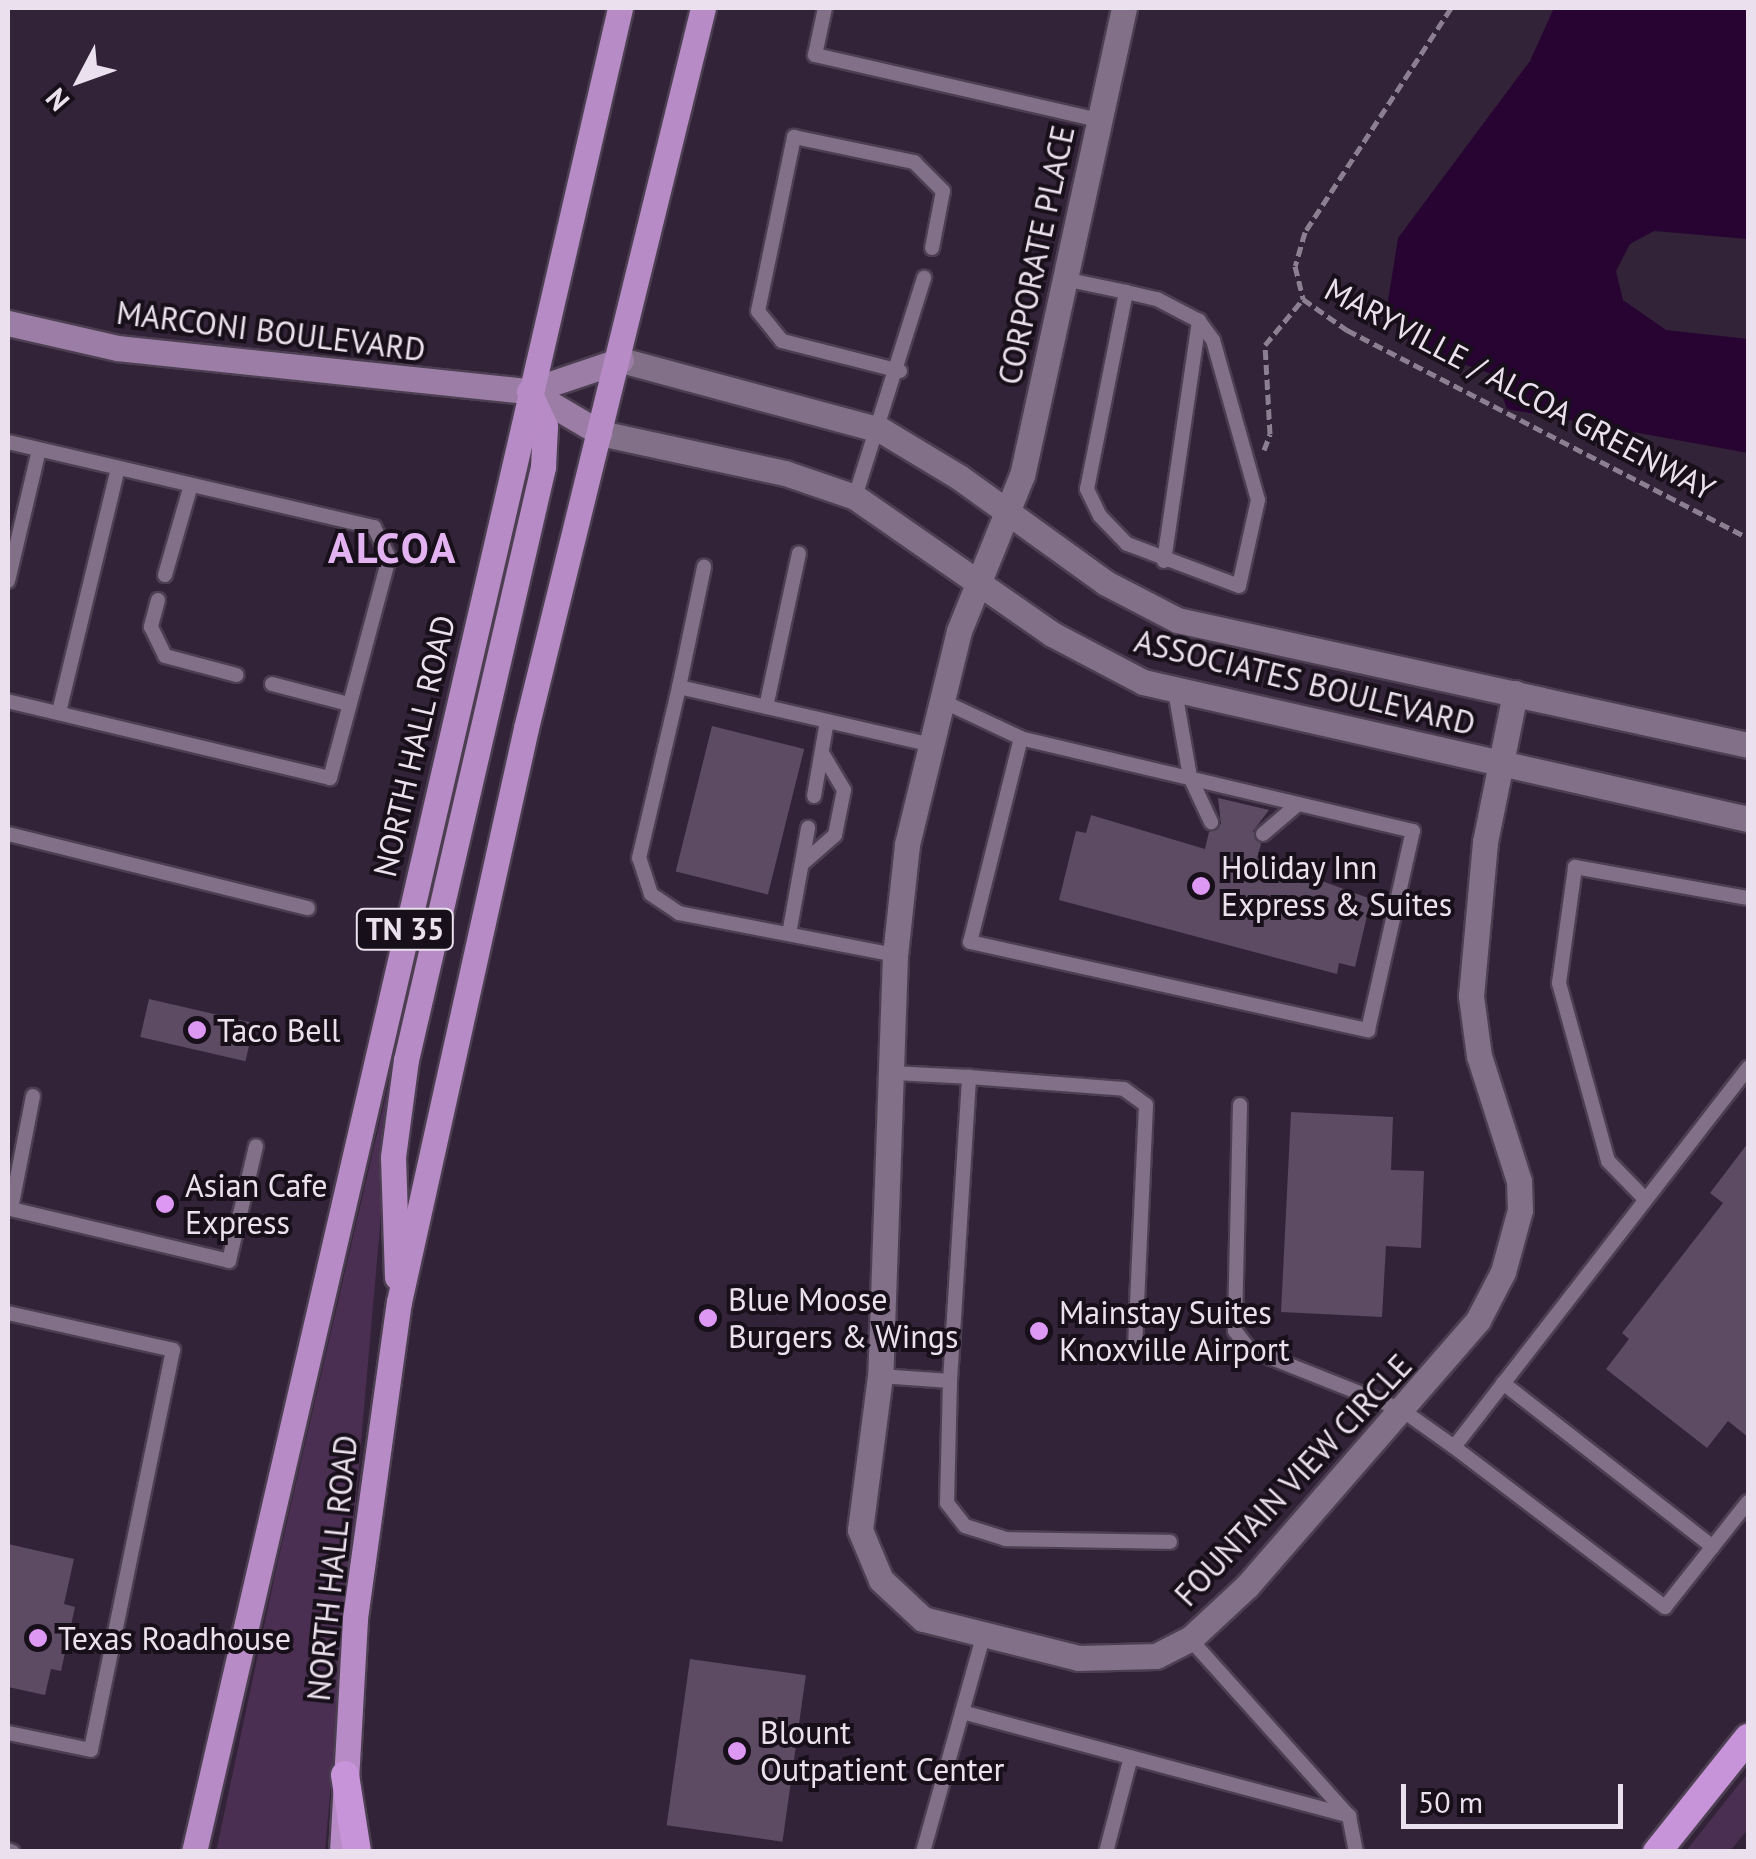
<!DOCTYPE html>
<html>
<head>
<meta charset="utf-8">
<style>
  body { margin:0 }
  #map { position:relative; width:1756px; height:1859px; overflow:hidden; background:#332338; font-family:"PT Sans",sans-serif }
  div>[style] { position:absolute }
  .green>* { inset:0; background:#4a2f52 }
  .water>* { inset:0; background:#270431 }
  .building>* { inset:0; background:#5c4b62; transform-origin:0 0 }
  .path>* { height:5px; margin-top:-2.5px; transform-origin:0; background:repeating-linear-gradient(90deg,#8c7f91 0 10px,transparent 0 15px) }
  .roads { filter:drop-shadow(2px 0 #4c3f51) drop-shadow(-2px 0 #4c3f51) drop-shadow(0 2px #4c3f51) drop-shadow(0 -2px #4c3f51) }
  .service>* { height:14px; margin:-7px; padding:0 7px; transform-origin:7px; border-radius:7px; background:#826f88 }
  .minor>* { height:25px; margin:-12.5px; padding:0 12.5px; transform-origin:12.5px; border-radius:12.5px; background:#826f88 }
  .secondary>* { height:25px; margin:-12.5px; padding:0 12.5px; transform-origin:12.5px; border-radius:12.5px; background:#9c7da6 }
  .primary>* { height:25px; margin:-12.5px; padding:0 12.5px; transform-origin:12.5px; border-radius:12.5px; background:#b78bc5 }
  .trunk>* { height:28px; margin:-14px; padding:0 14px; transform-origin:14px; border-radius:14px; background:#c894d9 }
  .dots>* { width:28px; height:28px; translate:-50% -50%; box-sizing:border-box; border:5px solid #170f19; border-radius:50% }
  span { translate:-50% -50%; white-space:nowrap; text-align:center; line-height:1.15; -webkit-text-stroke:8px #170f19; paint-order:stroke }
  .shield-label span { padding:2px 8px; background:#170f19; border:2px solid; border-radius:8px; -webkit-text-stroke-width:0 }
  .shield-label { font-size:30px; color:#eae0ee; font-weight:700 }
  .street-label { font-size:32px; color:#eae0ee }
  .poi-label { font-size:32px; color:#eae0ee }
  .left { translate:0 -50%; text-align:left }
  .district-label { font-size:42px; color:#e2b2f1; font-weight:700; letter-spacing:2.5px }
  .frame { position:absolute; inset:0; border:10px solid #eae0ee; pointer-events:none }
  .north { position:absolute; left:30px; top:30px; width:100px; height:100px; -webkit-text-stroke:8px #170f19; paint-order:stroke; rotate:229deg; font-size:28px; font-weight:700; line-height:40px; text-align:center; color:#eae0ee }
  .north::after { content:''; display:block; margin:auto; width:35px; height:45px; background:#eae0ee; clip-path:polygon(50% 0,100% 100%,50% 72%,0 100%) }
  .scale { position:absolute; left:1401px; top:1784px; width:222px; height:45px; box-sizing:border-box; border:5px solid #eae0ee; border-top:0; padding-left:12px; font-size:30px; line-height:35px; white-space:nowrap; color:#eae0ee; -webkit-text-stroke:8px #170f19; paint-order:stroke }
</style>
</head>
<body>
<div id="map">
  <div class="green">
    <i style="clip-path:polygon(395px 1056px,325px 1851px,216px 1852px,277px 1565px)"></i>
    <i style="clip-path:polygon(1748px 1773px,1748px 1829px,1730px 1851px,1686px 1851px)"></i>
  </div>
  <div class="water">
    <i style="clip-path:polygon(1554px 8px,1748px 8px,1748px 239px,1654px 231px,1630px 244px,1616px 271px,1623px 300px,1666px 330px,1748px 339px,1748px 453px,1507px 409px,1495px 375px,1414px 347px,1397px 325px,1388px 301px,1398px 238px,1530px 61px)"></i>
  </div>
  <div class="building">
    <i style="left:712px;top:726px;width:95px;height:150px;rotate:14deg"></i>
    <i style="clip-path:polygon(1218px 798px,1269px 810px,1253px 831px,1261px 844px,1257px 858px,1324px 876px,1322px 881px,1371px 899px,1355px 967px,1339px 963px,1337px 974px,1059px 900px,1076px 831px,1086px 833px,1091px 815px,1205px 849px,1209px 832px,1221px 824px)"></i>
    <i style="left:149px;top:999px;width:108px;height:39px;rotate:13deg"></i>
    <i style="clip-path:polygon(1291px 1112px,1393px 1117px,1391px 1170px,1424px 1171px,1421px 1248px,1386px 1246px,1382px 1317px,1281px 1312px)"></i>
    <i style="clip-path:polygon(1748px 1143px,1748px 1437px,1728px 1421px,1707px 1448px,1606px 1369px,1629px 1339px,1622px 1333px,1723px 1203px,1710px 1193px)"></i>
    <i style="clip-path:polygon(8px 1544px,74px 1559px,64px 1604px,75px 1607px,61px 1671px,51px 1669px,45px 1695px,8px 1687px)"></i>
    <i style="left:690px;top:1659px;width:117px;height:168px;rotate:8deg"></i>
  </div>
  <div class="path">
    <i style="left:1451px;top:8px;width:267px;rotate:123.1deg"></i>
    <i style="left:1305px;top:232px;width:35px;rotate:106deg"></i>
    <i style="left:1295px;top:266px;width:34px;rotate:76deg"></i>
    <i style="left:1303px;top:299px;width:54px;rotate:35.2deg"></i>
    <i style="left:1347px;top:330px;width:452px;rotate:27.4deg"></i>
    <i style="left:1264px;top:450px;width:17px;rotate:-69deg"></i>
    <i style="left:1270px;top:434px;width:89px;rotate:-93.2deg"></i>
    <i style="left:1265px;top:345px;width:60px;rotate:-50.4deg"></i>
  </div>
  <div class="roads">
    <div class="service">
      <i style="left:825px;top:8px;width:48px;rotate:102deg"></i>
      <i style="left:815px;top:55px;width:290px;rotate:12.9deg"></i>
      <i style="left:1064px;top:279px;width:63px;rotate:11.8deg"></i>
      <i style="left:1126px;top:292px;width:32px;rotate:13deg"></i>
      <i style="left:1157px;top:299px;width:47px;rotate:27.6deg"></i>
      <i style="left:1199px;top:321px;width:24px;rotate:54deg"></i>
      <i style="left:1213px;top:340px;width:166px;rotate:74.3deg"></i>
      <i style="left:1258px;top:500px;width:88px;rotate:102.5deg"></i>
      <i style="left:1239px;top:586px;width:120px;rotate:-159.4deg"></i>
      <i style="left:1127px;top:544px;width:39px;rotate:-134deg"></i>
      <i style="left:1100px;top:516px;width:30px;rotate:-116deg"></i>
      <i style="left:1087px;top:489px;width:201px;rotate:-78.8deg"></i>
      <i style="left:900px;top:371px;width:122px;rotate:-165.7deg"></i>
      <i style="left:782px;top:341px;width:38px;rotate:-129deg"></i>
      <i style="left:758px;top:311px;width:178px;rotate:-78.3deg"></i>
      <i style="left:794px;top:137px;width:123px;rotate:11.8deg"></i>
      <i style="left:914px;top:162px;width:41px;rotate:45deg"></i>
      <i style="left:943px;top:191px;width:58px;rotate:100.9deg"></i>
      <i style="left:8px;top:442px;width:376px;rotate:13.1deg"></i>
      <i style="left:374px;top:527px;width:34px;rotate:64deg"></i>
      <i style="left:389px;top:558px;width:228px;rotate:105deg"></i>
      <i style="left:330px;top:778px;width:331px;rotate:-166.6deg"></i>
      <i style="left:855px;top:497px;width:230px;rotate:-72.5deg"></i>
      <i style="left:1164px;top:561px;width:243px;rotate:-81.7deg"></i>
      <i style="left:165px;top:575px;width:94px;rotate:-73.9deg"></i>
      <i style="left:8px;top:581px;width:135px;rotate:-76.7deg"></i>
      <i style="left:158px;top:600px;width:28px;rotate:105deg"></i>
      <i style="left:151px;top:627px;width:32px;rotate:64deg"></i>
      <i style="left:165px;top:656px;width:74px;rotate:14.8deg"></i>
      <i style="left:272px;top:684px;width:80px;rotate:14.6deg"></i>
      <i style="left:679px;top:687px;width:123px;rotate:-78.2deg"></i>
      <i style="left:1175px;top:691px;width:87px;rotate:80.1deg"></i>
      <i style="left:1190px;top:777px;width:50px;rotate:65deg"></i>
      <i style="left:938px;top:699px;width:92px;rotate:25.2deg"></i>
      <i style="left:1021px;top:738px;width:210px;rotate:104deg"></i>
      <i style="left:970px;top:942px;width:408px;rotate:12.5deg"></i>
      <i style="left:1368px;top:1030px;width:204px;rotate:-77.3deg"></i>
      <i style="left:1413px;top:831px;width:403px;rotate:-166.7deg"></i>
      <i style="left:766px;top:707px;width:157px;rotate:-77.9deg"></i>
      <i style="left:59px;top:712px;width:251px;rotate:-76.4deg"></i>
      <i style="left:814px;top:796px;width:76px;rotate:-80.2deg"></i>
      <i style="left:8px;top:834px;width:309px;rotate:13.9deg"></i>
      <i style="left:1263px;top:834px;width:46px;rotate:-40.6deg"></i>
      <i style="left:802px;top:864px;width:44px;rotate:-41.3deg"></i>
      <i style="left:835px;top:835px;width:46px;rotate:-78.7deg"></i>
      <i style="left:844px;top:790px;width:43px;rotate:-120.7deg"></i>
      <i style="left:789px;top:934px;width:108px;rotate:-79.8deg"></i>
      <i style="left:895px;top:955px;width:220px;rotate:-169deg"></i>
      <i style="left:679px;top:913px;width:34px;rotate:-146deg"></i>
      <i style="left:651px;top:894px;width:38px;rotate:-108deg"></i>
      <i style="left:639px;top:858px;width:176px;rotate:-76.8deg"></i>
      <i style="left:679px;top:687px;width:255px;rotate:12.9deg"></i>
      <i style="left:893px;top:1073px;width:76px;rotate:3deg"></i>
      <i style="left:33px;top:1096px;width:115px;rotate:101deg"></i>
      <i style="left:11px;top:1209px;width:224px;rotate:13.4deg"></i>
      <i style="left:229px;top:1261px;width:118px;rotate:-76.8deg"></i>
      <i style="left:1240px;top:1105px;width:226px;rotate:91.3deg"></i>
      <i style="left:1235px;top:1331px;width:23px;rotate:52deg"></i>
      <i style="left:1249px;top:1349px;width:165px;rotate:21.7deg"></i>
      <i style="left:1402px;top:1410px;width:64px;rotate:35.4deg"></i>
      <i style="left:1454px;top:1447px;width:480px;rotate:-52.2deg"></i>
      <i style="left:1645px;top:1199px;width:53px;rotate:-134.2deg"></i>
      <i style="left:1608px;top:1161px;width:185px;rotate:-105.4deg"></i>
      <i style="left:1559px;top:983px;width:117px;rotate:-82.1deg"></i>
      <i style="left:1575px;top:867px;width:176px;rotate:10.2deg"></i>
      <i style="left:8px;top:1313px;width:169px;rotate:12.6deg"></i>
      <i style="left:173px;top:1350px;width:408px;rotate:101.6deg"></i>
      <i style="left:91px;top:1750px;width:85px;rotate:-168.4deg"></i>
      <i style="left:880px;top:1376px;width:70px;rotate:4.1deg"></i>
      <i style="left:950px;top:1381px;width:122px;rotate:91.4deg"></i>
      <i style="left:947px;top:1503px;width:29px;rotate:52deg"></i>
      <i style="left:965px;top:1526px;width:43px;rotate:17.6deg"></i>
      <i style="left:1006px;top:1539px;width:164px;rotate:1deg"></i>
      <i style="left:950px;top:1381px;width:305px;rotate:-86.4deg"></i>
      <i style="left:969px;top:1077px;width:155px;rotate:4.4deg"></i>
      <i style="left:1124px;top:1089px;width:27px;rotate:36deg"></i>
      <i style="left:1146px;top:1105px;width:241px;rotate:92.6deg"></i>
      <i style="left:1503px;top:1383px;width:266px;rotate:38deg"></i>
      <i style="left:1454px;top:1447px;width:265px;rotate:37.2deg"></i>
      <i style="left:1665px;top:1607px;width:134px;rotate:-51.7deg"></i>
      <i style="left:1190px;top:1639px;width:238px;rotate:48.1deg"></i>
      <i style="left:1349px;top:1816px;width:37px;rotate:79deg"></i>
      <i style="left:962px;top:1712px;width:401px;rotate:15deg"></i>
      <i style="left:8px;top:1850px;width:5px;rotate:22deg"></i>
      <i style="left:923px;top:1852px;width:223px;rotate:-74.4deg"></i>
      <i style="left:1106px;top:1852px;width:98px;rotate:-75.3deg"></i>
    </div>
    <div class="minor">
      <i style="left:1124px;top:8px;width:478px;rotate:102.3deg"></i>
      <i style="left:1022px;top:475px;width:168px;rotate:112deg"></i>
      <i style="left:959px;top:631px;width:220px;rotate:103.7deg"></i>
      <i style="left:907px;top:845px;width:111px;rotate:96.2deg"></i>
      <i style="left:895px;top:955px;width:421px;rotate:92deg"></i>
      <i style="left:880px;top:1376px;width:155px;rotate:97.4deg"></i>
      <i style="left:860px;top:1530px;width:54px;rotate:67.2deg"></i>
      <i style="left:881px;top:1580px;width:57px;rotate:42.9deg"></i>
      <i style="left:923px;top:1619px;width:160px;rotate:14.1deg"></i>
      <i style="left:1078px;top:1658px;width:78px;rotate:-1.5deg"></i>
      <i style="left:1156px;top:1656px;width:38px;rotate:-27deg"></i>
      <i style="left:1190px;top:1639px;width:78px;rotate:-42.9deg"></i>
      <i style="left:1247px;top:1586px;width:352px;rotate:-49deg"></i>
      <i style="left:1478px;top:1320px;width:54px;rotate:-62.5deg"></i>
      <i style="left:1503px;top:1272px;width:64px;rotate:-74.7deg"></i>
      <i style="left:1520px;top:1210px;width:29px;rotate:-92deg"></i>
      <i style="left:1519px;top:1181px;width:131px;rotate:-107.7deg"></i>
      <i style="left:1479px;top:1056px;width:61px;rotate:-97.6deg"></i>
      <i style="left:1471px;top:996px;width:155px;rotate:-84.8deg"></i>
      <i style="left:1485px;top:842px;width:152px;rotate:-78.6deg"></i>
      <i style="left:621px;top:360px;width:269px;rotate:15.1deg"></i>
      <i style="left:881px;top:430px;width:91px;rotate:31.1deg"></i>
      <i style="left:959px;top:477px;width:181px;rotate:35.8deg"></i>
      <i style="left:1106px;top:583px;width:80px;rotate:27.5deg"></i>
      <i style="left:1177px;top:620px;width:585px;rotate:12.35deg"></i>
      <i style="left:600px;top:433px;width:189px;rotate:12.2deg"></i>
      <i style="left:785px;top:473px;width:74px;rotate:18.9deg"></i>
      <i style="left:855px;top:497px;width:240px;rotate:34.8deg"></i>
      <i style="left:1052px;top:634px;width:103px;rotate:27.8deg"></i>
      <i style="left:1143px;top:682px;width:620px;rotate:12.76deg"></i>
    </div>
    <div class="secondary">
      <i style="left:8px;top:323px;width:112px;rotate:12.9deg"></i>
      <i style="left:117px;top:348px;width:414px;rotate:6deg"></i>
      <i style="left:529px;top:391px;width:97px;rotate:-18.6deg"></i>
      <i style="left:529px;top:391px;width:82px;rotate:30.6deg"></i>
    </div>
    <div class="primary">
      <i style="left:397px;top:1277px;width:120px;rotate:-91.9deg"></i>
      <i style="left:393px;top:1157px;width:98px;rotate:-82.4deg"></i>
      <i style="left:406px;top:1060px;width:609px;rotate:-76.99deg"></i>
      <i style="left:543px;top:467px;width:41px;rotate:-87.2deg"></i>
      <i style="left:545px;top:426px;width:38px;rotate:-115deg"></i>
      <i style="left:194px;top:1852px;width:1893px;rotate:-76.99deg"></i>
      <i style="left:342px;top:1852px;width:234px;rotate:-86.8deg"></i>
      <i style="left:355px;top:1618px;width:319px;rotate:-82.1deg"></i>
      <i style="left:399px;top:1302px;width:588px;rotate:-77.52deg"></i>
      <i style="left:526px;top:728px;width:741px;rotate:-76.19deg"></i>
    </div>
    <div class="trunk">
      <i style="left:345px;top:1775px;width:78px;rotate:81.1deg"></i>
      <i style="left:1657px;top:1852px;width:146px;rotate:-51.4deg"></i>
    </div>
  </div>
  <div class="dots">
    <i style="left:1201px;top:886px;background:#dd98f3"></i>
    <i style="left:197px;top:1030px;background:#dd98f3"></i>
    <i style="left:165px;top:1204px;background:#dd98f3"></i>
    <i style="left:708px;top:1318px;background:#dd98f3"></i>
    <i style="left:1039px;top:1331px;background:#dd98f3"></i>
    <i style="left:38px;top:1638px;background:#dd98f3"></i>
    <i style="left:737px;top:1751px;background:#dd98f3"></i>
  </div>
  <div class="shield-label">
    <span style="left:405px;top:929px">TN 35</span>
  </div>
  <div class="street-label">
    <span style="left:1036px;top:255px;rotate:-78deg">CORPORATE PLACE</span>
    <span style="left:271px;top:331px;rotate:7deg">MARCONI BOULEVARD</span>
    <span style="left:1520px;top:389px;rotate:28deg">MARYVILLE / ALCOA GREENWAY</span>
    <span style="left:1305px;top:682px;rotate:14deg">ASSOCIATES BOULEVARD</span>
    <span style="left:414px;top:746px;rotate:-77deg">NORTH HALL ROAD</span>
    <span style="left:1293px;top:1480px;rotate:-47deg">FOUNTAIN VIEW CIRCLE</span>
    <span style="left:332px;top:1568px;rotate:-84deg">NORTH HALL ROAD</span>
  </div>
  <div class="poi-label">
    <span class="left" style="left:1221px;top:886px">Holiday Inn<br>Express &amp; Suites</span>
    <span class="left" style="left:217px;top:1030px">Taco Bell</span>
    <span class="left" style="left:185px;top:1204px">Asian Cafe<br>Express</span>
    <span class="left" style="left:728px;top:1318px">Blue Moose<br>Burgers &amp; Wings</span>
    <span class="left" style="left:1059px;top:1331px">Mainstay Suites<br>Knoxville Airport</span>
    <span class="left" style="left:58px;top:1638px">Texas Roadhouse</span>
    <span class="left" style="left:760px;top:1751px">Blount<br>Outpatient Center</span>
  </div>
  <div class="district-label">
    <span style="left:393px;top:548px">ALCOA</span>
  </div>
  <div class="frame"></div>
  <div class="north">N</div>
  <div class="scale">50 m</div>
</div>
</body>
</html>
